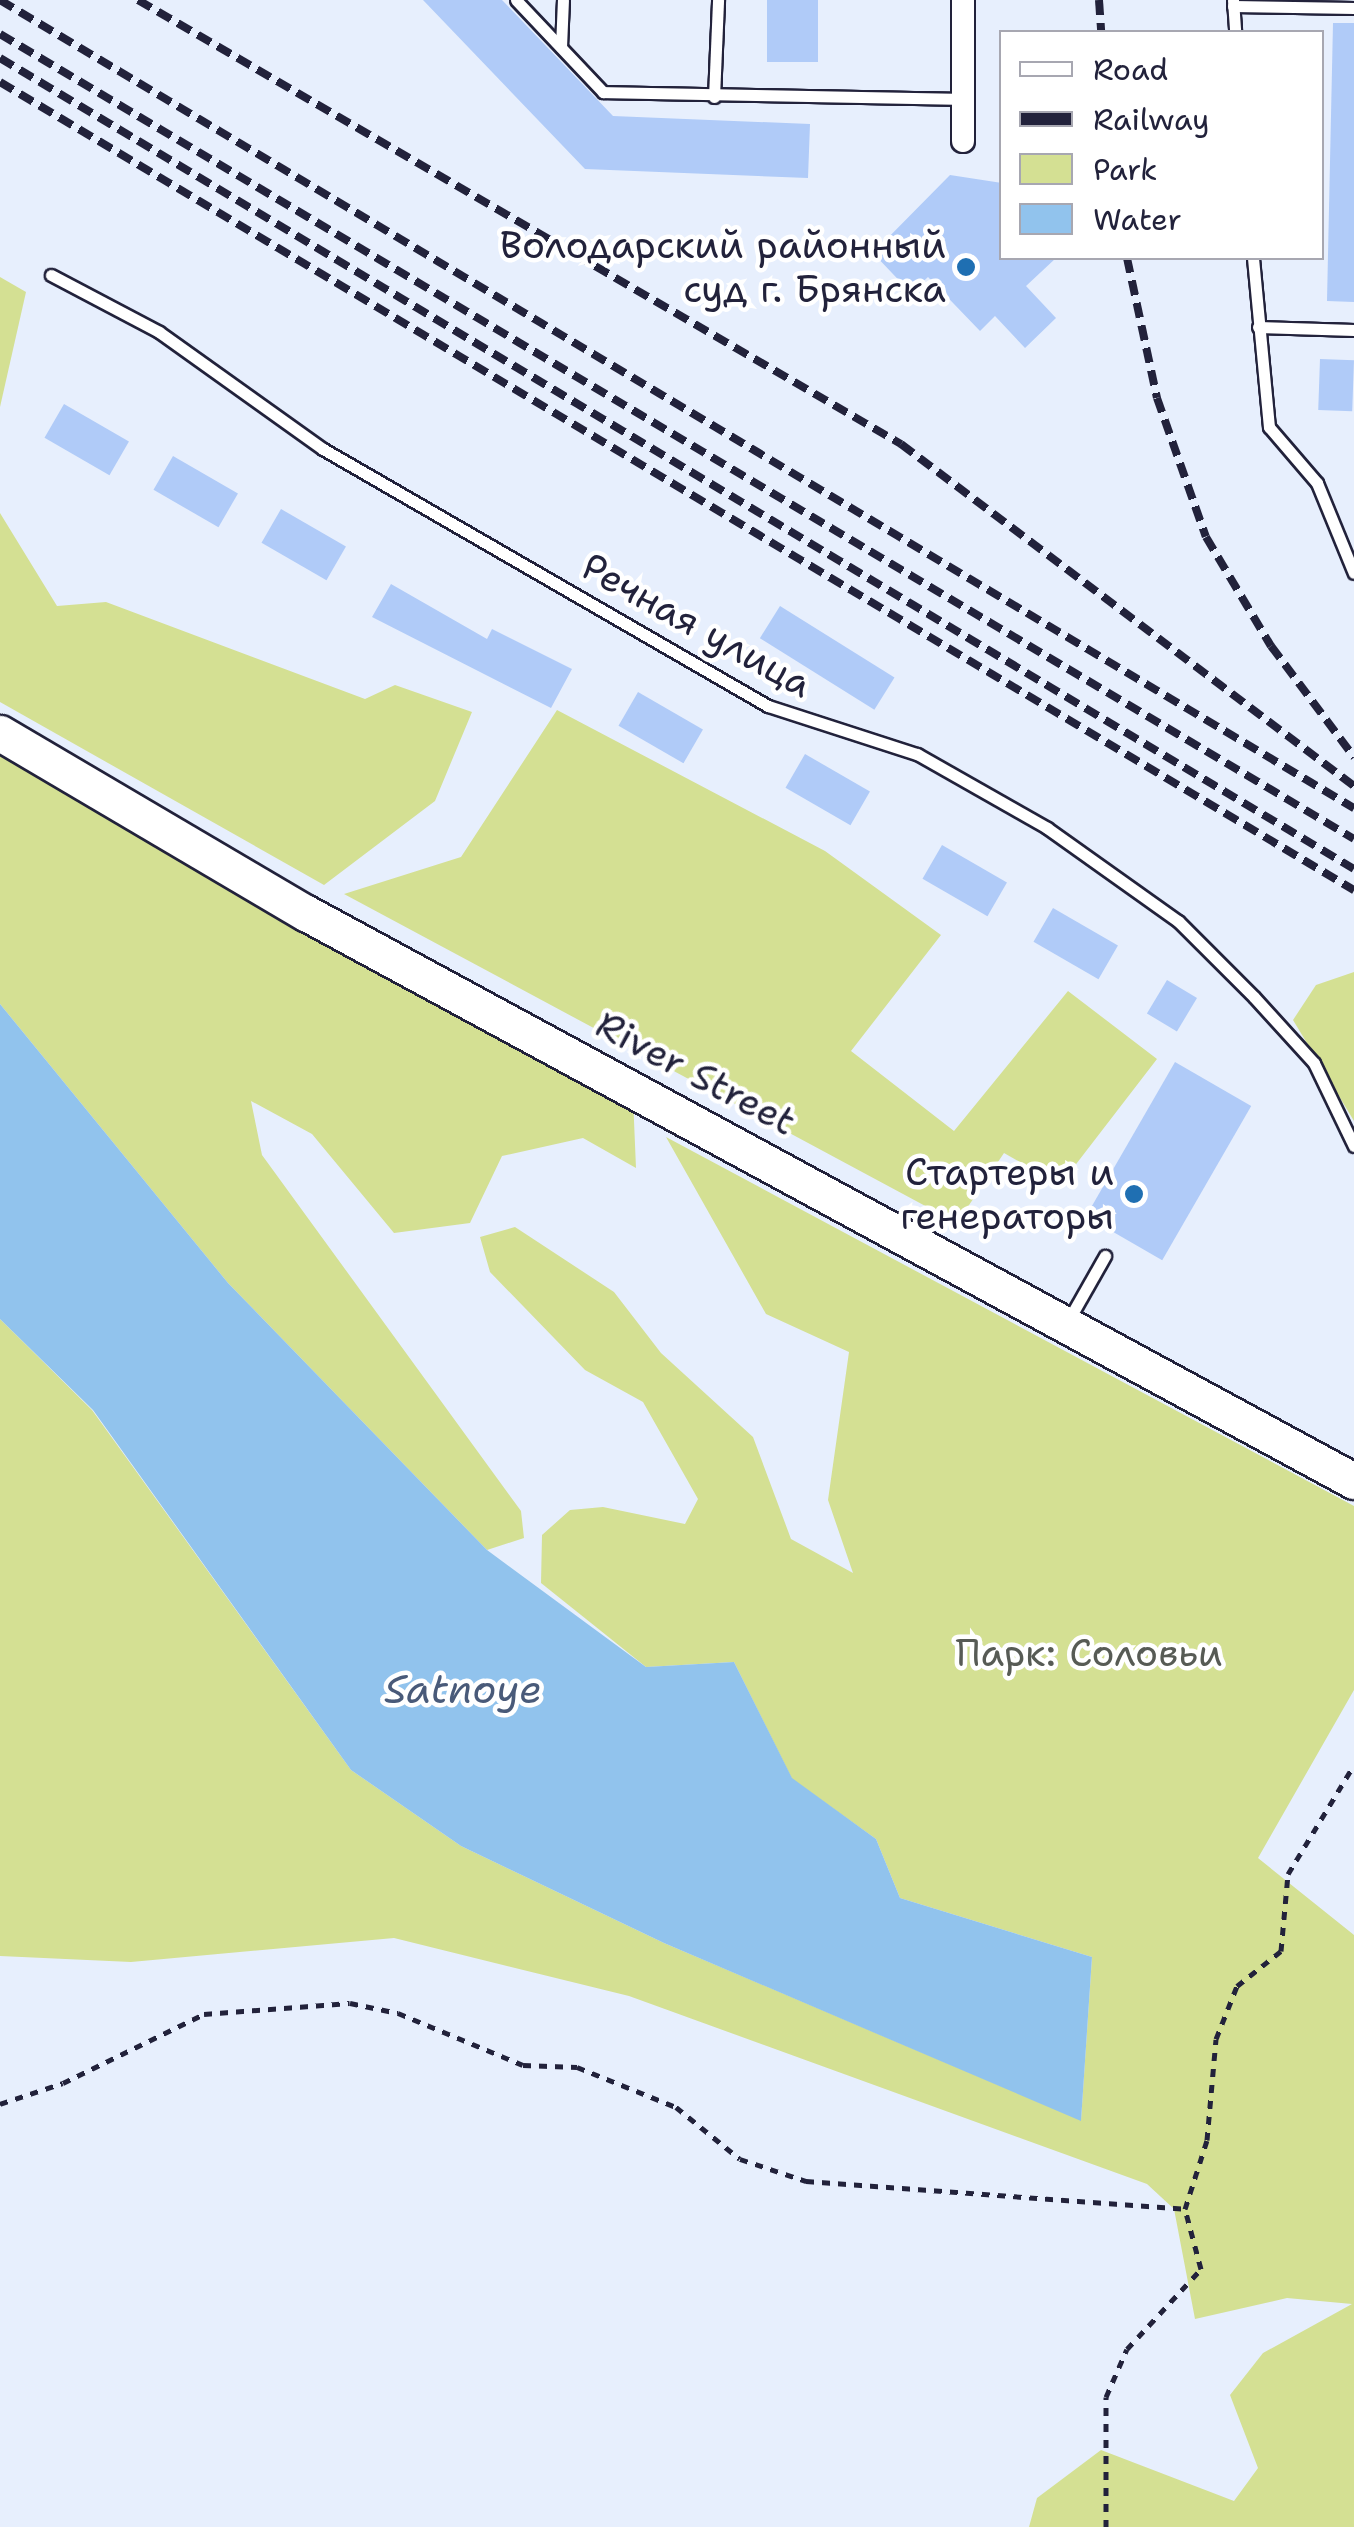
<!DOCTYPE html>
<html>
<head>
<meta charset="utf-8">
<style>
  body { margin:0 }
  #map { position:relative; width:1354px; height:2527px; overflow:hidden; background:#e7effd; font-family:"Shantell Sans",sans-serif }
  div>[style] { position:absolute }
  .green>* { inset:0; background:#d4e093 }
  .water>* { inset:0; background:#91c3ed }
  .building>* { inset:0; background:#b0cbf8; transform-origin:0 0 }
  .path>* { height:5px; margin-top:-2.5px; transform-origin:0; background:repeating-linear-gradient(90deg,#22223b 0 8px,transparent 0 16px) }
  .roads { filter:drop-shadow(2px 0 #22223b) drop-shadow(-2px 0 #22223b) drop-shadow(0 2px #22223b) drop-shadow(0 -2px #22223b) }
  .service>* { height:11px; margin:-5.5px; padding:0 5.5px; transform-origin:5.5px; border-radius:5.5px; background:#fff }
  .minor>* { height:22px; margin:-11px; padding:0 11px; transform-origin:11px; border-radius:11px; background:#fff }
  .primary>* { height:35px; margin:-17.5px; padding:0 17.5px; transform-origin:17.5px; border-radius:17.5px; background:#fff }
  .rail>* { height:8px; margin-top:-4px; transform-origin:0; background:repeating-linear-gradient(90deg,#22223b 0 15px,transparent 0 23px) }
  .dots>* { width:28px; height:28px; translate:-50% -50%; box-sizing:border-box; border:5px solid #fff; border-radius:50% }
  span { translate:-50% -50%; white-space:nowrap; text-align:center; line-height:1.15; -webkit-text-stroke:9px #fff; paint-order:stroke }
  .poi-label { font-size:38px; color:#22223b }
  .right { translate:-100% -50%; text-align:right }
  .street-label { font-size:38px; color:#22223b }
  .park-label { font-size:38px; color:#575b55 }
  .water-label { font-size:40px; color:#495a79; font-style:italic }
  .legend { position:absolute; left:999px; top:30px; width:325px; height:230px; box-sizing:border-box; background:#fff; border:2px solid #a7a7b1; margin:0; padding:12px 18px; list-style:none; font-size:30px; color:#22223b }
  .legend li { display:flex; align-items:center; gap:20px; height:50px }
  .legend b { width:50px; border:2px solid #a7a7b1 }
</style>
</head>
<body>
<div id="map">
  <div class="green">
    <i style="clip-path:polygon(0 277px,26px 292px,0 407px)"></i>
    <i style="clip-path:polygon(0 513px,57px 606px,106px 602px,365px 699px,395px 685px,472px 712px,435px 801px,324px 885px,0 702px)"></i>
    <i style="clip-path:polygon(557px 710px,825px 851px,941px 935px,851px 1051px,954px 1131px,1068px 991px,1157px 1059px,1060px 1185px,1004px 1153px,957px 1223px,344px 894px,461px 857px)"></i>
    <i style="clip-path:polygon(0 752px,633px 1097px,636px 1168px,583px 1138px,502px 1156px,470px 1223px,394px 1233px,312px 1134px,251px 1101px,262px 1155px,521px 1511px,524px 1538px,487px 1550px,228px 1283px,0 1004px)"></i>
    <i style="clip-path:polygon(1354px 972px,1354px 1121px,1293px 1020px,1316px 985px)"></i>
    <i style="clip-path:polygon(666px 1137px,1354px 1506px,1354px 1690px,1258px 1858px,1354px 1935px,1354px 2527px,1029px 2527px,1037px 2498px,1101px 2450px,1234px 2501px,1258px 2468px,1230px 2395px,1263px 2353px,1352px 2304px,1287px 2298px,1195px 2319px,1174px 2209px,1147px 2184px,629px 1996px,394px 1938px,131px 1962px,0 1956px,0 1319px,92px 1410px,351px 1770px,461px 1846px,664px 1943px,1081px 2120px,1092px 1957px,900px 1898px,876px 1839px,792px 1779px,734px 1662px,646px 1667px,541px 1583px,542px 1535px,570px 1510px,603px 1507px,685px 1524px,698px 1499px,643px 1402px,585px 1370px,490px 1272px,480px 1237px,515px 1227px,614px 1292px,661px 1353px,753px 1437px,791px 1539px,853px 1573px,828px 1500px,849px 1352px,766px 1314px)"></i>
  </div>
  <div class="water">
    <i style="clip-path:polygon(0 1004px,228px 1283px,487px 1550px,646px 1667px,734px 1662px,792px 1778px,876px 1839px,900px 1898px,1092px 1957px,1081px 2121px,664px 1943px,461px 1846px,351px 1770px,93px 1410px,0 1319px)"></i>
  </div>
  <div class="building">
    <i style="clip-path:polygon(423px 0,502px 0,613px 116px,810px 124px,808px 178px,585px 169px)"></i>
    <i style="left:767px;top:0;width:51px;height:62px"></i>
    <i style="clip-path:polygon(1333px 23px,1354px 23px,1354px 302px,1327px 301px)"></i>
    <i style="clip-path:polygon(950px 175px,1002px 183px,1002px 258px,1056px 258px,1026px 286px,1056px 318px,1025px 348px,995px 316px,980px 331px,928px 277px,911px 293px,873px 253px)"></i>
    <i style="left:1320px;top:359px;width:34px;height:51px;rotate:2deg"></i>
    <i style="left:64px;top:404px;width:75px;height:39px;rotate:30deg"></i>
    <i style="left:173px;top:456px;width:75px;height:39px;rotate:30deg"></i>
    <i style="left:281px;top:509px;width:75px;height:39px;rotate:30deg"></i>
    <i style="clip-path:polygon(391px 584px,487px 639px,492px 629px,572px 669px,551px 708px,372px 617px)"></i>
    <i style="left:780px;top:606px;width:135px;height:38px;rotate:32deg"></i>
    <i style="left:638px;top:692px;width:75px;height:39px;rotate:30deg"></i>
    <i style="left:805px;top:754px;width:75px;height:39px;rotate:30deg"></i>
    <i style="left:942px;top:845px;width:75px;height:39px;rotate:30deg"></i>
    <i style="left:1053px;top:908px;width:75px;height:39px;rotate:30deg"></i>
    <i style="left:1167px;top:980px;width:35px;height:39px;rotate:31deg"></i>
    <i style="left:1175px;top:1062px;width:88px;height:178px;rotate:30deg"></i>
  </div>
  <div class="path">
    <i style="left:0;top:2104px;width:66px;rotate:-18.4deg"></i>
    <i style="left:63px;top:2083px;width:157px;rotate:-26.1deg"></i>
    <i style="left:204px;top:2014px;width:146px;rotate:-4.3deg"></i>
    <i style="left:350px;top:2003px;width:49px;rotate:11.8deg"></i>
    <i style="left:398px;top:2013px;width:135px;rotate:22.6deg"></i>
    <i style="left:523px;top:2065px;width:54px;rotate:2.1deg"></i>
    <i style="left:577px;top:2067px;width:107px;rotate:22deg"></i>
    <i style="left:676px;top:2107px;width:82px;rotate:39.1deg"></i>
    <i style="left:740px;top:2159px;width:70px;rotate:18.4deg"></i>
    <i style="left:806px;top:2181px;width:380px;rotate:4.2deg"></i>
    <i style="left:1185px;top:2209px;width:72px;rotate:-72.3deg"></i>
    <i style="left:1207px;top:2140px;width:101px;rotate:-84.9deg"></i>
    <i style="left:1216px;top:2039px;width:57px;rotate:-68.4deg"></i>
    <i style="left:1237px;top:1986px;width:56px;rotate:-38.5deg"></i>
    <i style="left:1281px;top:1951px;width:77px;rotate:-84.8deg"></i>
    <i style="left:1288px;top:1874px;width:127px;rotate:-58.8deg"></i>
    <i style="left:1106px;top:2527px;width:130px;rotate:-90deg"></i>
    <i style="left:1106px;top:2397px;width:52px;rotate:-66.4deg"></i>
    <i style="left:1127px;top:2349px;width:109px;rotate:-47.2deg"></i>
    <i style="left:1201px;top:2269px;width:62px;rotate:-104.9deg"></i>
  </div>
  <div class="roads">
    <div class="service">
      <i style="left:516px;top:0;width:127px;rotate:46.6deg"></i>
      <i style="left:603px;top:92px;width:358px;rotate:1.1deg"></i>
      <i style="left:1233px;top:0;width:32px;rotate:86deg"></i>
      <i style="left:1233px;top:6px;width:121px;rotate:0.9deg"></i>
      <i style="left:561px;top:47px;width:47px;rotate:-87.6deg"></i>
      <i style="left:714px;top:97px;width:97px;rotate:-87.6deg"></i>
      <i style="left:1253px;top:258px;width:170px;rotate:84.6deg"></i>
      <i style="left:1269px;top:427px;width:74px;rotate:49.4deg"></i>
      <i style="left:1317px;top:483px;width:97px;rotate:67.7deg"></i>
      <i style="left:51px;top:275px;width:122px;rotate:27.8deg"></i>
      <i style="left:159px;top:332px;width:201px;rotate:35.5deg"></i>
      <i style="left:323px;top:449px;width:514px;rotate:30.01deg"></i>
      <i style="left:768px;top:706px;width:157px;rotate:17.9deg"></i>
      <i style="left:917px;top:754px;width:150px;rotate:29.6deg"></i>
      <i style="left:1047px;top:828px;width:161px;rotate:35.4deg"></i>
      <i style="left:1178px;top:921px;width:107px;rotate:45deg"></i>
      <i style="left:1254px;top:997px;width:89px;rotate:47.7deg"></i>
      <i style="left:1314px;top:1063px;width:92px;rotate:64.3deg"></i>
      <i style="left:1258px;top:327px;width:96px;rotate:1.8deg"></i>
      <i style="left:1068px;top:1321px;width:75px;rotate:-60.4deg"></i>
    </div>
    <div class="minor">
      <i style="left:963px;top:141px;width:141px;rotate:-90deg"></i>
    </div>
    <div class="primary">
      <i style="left:0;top:733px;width:355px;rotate:30.5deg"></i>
      <i style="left:306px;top:913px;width:1192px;rotate:28.46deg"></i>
    </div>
  </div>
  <div class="rail">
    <i style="left:0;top:0;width:1577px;rotate:30.83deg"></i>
    <i style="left:138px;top:0;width:883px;rotate:30.2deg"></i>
    <i style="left:901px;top:444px;width:568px;rotate:37.05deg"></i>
    <i style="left:1099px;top:0;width:32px;rotate:86deg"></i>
    <i style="left:0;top:34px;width:1575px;rotate:30.73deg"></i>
    <i style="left:0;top:58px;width:1578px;rotate:30.92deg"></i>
    <i style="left:0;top:82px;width:1577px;rotate:30.83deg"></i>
    <i style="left:1127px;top:258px;width:143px;rotate:77.9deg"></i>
    <i style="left:1157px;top:398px;width:147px;rotate:70.6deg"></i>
    <i style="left:1206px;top:537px;width:127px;rotate:59.2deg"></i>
    <i style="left:1271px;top:646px;width:139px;rotate:53.2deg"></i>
  </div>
  <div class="dots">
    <i style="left:966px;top:267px;background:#1f6fb2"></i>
    <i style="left:1134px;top:1194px;background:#1f6fb2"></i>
  </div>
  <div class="poi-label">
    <span class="right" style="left:946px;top:267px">Володарский районный<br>суд г. Брянска</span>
    <span class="right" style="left:1114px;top:1194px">Стартеры и<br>генераторы</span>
  </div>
  <div class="street-label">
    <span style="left:697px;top:625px;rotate:29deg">Речная улица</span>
    <span style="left:696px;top:1073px;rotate:28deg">River Street</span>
  </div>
  <div class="park-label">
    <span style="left:1089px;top:1653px">Парк: Соловьи</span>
  </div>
  <div class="water-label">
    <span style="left:463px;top:1689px">Satnoye</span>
  </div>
  <ul class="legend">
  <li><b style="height:12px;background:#fff"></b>Road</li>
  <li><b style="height:12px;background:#22223b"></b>Railway</li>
  <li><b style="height:28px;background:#d4e093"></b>Park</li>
  <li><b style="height:28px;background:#91c3ed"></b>Water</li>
  </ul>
</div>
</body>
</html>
